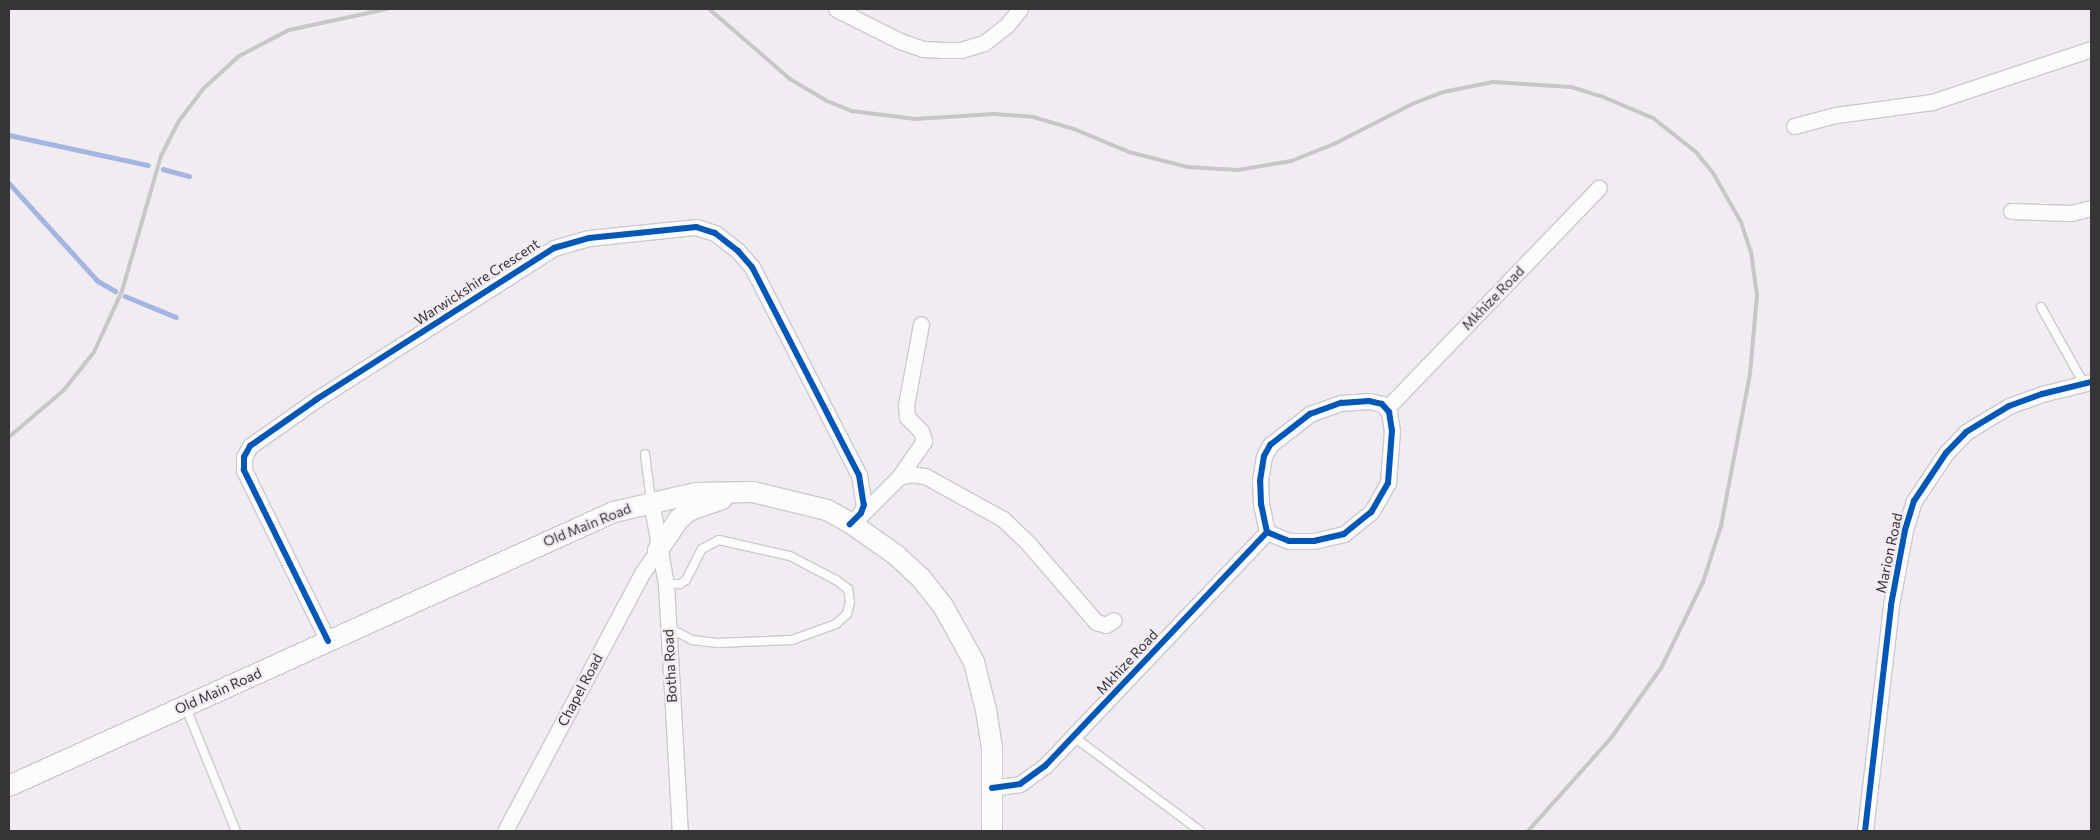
<!DOCTYPE html>
<html>
<head>
<meta charset="utf-8">
<style>
  body { margin:0 }
  #map { position:relative; width:2100px; height:840px; overflow:hidden; background:#f1ecf1; font-family:Commissioner,sans-serif }
  div>[style] { position:absolute }
  .stream>* { height:4.5px; margin:-2.25px; padding:0 2.25px; transform-origin:2.25px; border-radius:2.25px; background:#a3b6e0 }
  .roads { filter:drop-shadow(1px 0 #cdc9cd) drop-shadow(-1px 0 #cdc9cd) drop-shadow(0 1px #cdc9cd) drop-shadow(0 -1px #cdc9cd) }
  .service>* { height:8px; margin:-4px; padding:0 4px; transform-origin:4px; border-radius:4px; background:#fdfcfd }
  .minor>* { height:15px; margin:-7.5px; padding:0 7.5px; transform-origin:7.5px; border-radius:7.5px; background:#fdfcfd }
  .secondary>* { height:20px; margin:-10px; padding:0 10px; transform-origin:10px; border-radius:10px; background:#fdfcfd }
  .rail>* { height:4px; margin:-2px; padding:0 2px; transform-origin:2px; border-radius:2px; background:#c7c7c7 }
  .cycleway>* { height:6px; margin:-3px; padding:0 3px; transform-origin:3px; border-radius:3px; background:#0057b8 }
  span { translate:-50% -50%; white-space:nowrap; text-align:center; line-height:1.15; -webkit-text-stroke:4.5px #f2ebf2; paint-order:stroke }
  .street-label { font-size:14px; color:#373437 }
  .frame { position:absolute; inset:0; border:10px solid #373437; pointer-events:none }
</style>
</head>
<body>
<div id="map">
  <div class="stream">
    <i style="left:9px;top:135px;width:142px;rotate:12.2deg"></i>
    <i style="left:163px;top:169px;width:27px;rotate:15deg"></i>
    <i style="left:9px;top:183px;width:132px;rotate:47.8deg"></i>
    <i style="left:98px;top:281px;width:20px;rotate:30deg"></i>
    <i style="left:125px;top:296px;width:55px;rotate:22.4deg"></i>
  </div>
  <div class="roads">
    <div class="service">
      <i style="left:2041px;top:307px;width:88px;rotate:60.8deg"></i>
      <i style="left:645px;top:454px;width:47px;rotate:82.7deg"></i>
      <i style="left:666px;top:584px;width:14px"></i>
      <i style="left:680px;top:584px;width:7px;rotate:-34deg"></i>
      <i style="left:686px;top:580px;width:35px;rotate:-63deg"></i>
      <i style="left:702px;top:549px;width:19px;rotate:-28deg"></i>
      <i style="left:719px;top:540px;width:73px;rotate:12.7deg"></i>
      <i style="left:790px;top:556px;width:52px;rotate:27.6deg"></i>
      <i style="left:836px;top:580px;width:15px;rotate:37deg"></i>
      <i style="left:848px;top:589px;width:13px;rotate:81deg"></i>
      <i style="left:850px;top:602px;width:12px;rotate:104deg"></i>
      <i style="left:847px;top:614px;width:15px;rotate:138deg"></i>
      <i style="left:836px;top:624px;width:47px;rotate:160deg"></i>
      <i style="left:792px;top:640px;width:75px;rotate:177.7deg"></i>
      <i style="left:717px;top:643px;width:25px;rotate:-173deg"></i>
      <i style="left:692px;top:640px;width:26px;rotate:-152deg"></i>
      <i style="left:186px;top:708px;width:133px;rotate:67.9deg"></i>
      <i style="left:1074px;top:737px;width:157px;rotate:36.7deg"></i>
    </div>
    <div class="minor">
      <i style="left:836px;top:9px;width:72px;rotate:26.6deg"></i>
      <i style="left:900px;top:41px;width:24px;rotate:19deg"></i>
      <i style="left:923px;top:49px;width:20px;rotate:3deg"></i>
      <i style="left:943px;top:50px;width:18px"></i>
      <i style="left:961px;top:50px;width:24px;rotate:-17deg"></i>
      <i style="left:984px;top:43px;width:29px;rotate:-38deg"></i>
      <i style="left:1007px;top:25px;width:21px;rotate:-51deg"></i>
      <i style="left:1794px;top:126px;width:43px;rotate:-14.7deg"></i>
      <i style="left:1836px;top:115px;width:97px;rotate:-7.7deg"></i>
      <i style="left:1932px;top:102px;width:168px;rotate:-18.4deg"></i>
      <i style="left:2011px;top:211px;width:60px;rotate:1.9deg"></i>
      <i style="left:2071px;top:213px;width:21px;rotate:-14deg"></i>
      <i style="left:1369px;top:401px;width:13px;rotate:13deg"></i>
      <i style="left:1382px;top:404px;width:11px;rotate:49deg"></i>
      <i style="left:1389px;top:412px;width:18px;rotate:81deg"></i>
      <i style="left:1392px;top:430px;width:53px;rotate:94.3deg"></i>
      <i style="left:1388px;top:483px;width:34px;rotate:120deg"></i>
      <i style="left:1371px;top:512px;width:35px;rotate:141deg"></i>
      <i style="left:1344px;top:534px;width:31px;rotate:167deg"></i>
      <i style="left:1314px;top:541px;width:25px;rotate:180deg"></i>
      <i style="left:1289px;top:541px;width:24px;rotate:-158deg"></i>
      <i style="left:1267px;top:532px;width:29px;rotate:-102deg"></i>
      <i style="left:1261px;top:504px;width:23px;rotate:-92deg"></i>
      <i style="left:1260px;top:481px;width:25px;rotate:-81deg"></i>
      <i style="left:1264px;top:456px;width:13px;rotate:-61deg"></i>
      <i style="left:1270px;top:445px;width:51px;rotate:-37.8deg"></i>
      <i style="left:1310px;top:414px;width:33px;rotate:-20deg"></i>
      <i style="left:1341px;top:403px;width:28px;rotate:-4deg"></i>
      <i style="left:1386px;top:409px;width:307px;rotate:-46.1deg"></i>
      <i style="left:899px;top:477px;width:11px;rotate:-15deg"></i>
      <i style="left:910px;top:474px;width:15px;rotate:8deg"></i>
      <i style="left:925px;top:476px;width:89px;rotate:28.9deg"></i>
      <i style="left:1003px;top:519px;width:33px;rotate:44deg"></i>
      <i style="left:1027px;top:542px;width:106px;rotate:49.2deg"></i>
      <i style="left:1096px;top:622px;width:10px;rotate:17deg"></i>
      <i style="left:1106px;top:625px;width:9px;rotate:-32deg"></i>
      <i style="left:651px;top:501px;width:84px;rotate:79.8deg"></i>
      <i style="left:666px;top:584px;width:247px;rotate:86.8deg"></i>
      <i style="left:860px;top:516px;width:55px;rotate:-45deg"></i>
      <i style="left:899px;top:477px;width:44px;rotate:-55.2deg"></i>
      <i style="left:924px;top:441px;width:10px;rotate:-107deg"></i>
      <i style="left:921px;top:431px;width:20px;rotate:-135deg"></i>
      <i style="left:907px;top:417px;width:12px;rotate:-95deg"></i>
      <i style="left:906px;top:405px;width:82px;rotate:-79.5deg"></i>
      <i style="left:328px;top:641px;width:191px;rotate:-116.2deg"></i>
      <i style="left:244px;top:470px;width:13px;rotate:-90deg"></i>
      <i style="left:244px;top:457px;width:13px;rotate:-61deg"></i>
      <i style="left:250px;top:446px;width:82px;rotate:-35deg"></i>
      <i style="left:317px;top:399px;width:281px;rotate:-32.5deg"></i>
      <i style="left:554px;top:248px;width:36px;rotate:-16deg"></i>
      <i style="left:589px;top:238px;width:108px;rotate:-5.9deg"></i>
      <i style="left:696px;top:227px;width:20px;rotate:18deg"></i>
      <i style="left:715px;top:233px;width:29px;rotate:38deg"></i>
      <i style="left:738px;top:251px;width:21px;rotate:49deg"></i>
      <i style="left:752px;top:267px;width:234px;rotate:62.8deg"></i>
      <i style="left:859px;top:475px;width:30px;rotate:81deg"></i>
      <i style="left:864px;top:505px;width:9px;rotate:111deg"></i>
      <i style="left:861px;top:513px;width:16px;rotate:135deg"></i>
      <i style="left:992px;top:788px;width:28px;rotate:-8deg"></i>
      <i style="left:1020px;top:784px;width:31px;rotate:-36deg"></i>
      <i style="left:1045px;top:766px;width:323px;rotate:-46.5deg"></i>
      <i style="left:505px;top:831px;width:293px;rotate:-62deg"></i>
      <i style="left:643px;top:572px;width:27px;rotate:-56deg"></i>
      <i style="left:1865px;top:831px;width:227px;rotate:-83.4deg"></i>
      <i style="left:1891px;top:605px;width:76px;rotate:-79.4deg"></i>
      <i style="left:1905px;top:530px;width:30px;rotate:-73deg"></i>
      <i style="left:1914px;top:501px;width:58px;rotate:-56.3deg"></i>
      <i style="left:1946px;top:453px;width:29px;rotate:-46deg"></i>
      <i style="left:1966px;top:432px;width:50px;rotate:-31.2deg"></i>
      <i style="left:2009px;top:406px;width:35px;rotate:-20deg"></i>
      <i style="left:2042px;top:394px;width:50px;rotate:-13.8deg"></i>
    </div>
    <div class="secondary">
      <i style="left:658px;top:550px;width:37px;rotate:-56deg"></i>
      <i style="left:679px;top:519px;width:14px;rotate:-39deg"></i>
      <i style="left:690px;top:510px;width:34px;rotate:-19deg"></i>
      <i style="left:9px;top:786px;width:664px;rotate:-24.37deg"></i>
      <i style="left:614px;top:512px;width:84px;rotate:-13deg"></i>
      <i style="left:696px;top:493px;width:57px;rotate:-1deg"></i>
      <i style="left:753px;top:492px;width:76px;rotate:13.7deg"></i>
      <i style="left:827px;top:510px;width:29px;rotate:29deg"></i>
      <i style="left:852px;top:524px;width:54px;rotate:35.2deg"></i>
      <i style="left:896px;top:555px;width:34px;rotate:43deg"></i>
      <i style="left:921px;top:578px;width:36px;rotate:52deg"></i>
      <i style="left:943px;top:606px;width:64px;rotate:61deg"></i>
      <i style="left:974px;top:662px;width:49px;rotate:76deg"></i>
      <i style="left:986px;top:710px;width:37px;rotate:81deg"></i>
      <i style="left:992px;top:747px;width:84px;rotate:90deg"></i>
    </div>
  </div>
  <div class="rail">
    <i style="left:709px;top:9px;width:107px;rotate:40.8deg"></i>
    <i style="left:790px;top:79px;width:43px;rotate:30.7deg"></i>
    <i style="left:827px;top:101px;width:27px;rotate:22deg"></i>
    <i style="left:852px;top:111px;width:64px;rotate:7.2deg"></i>
    <i style="left:915px;top:119px;width:79px;rotate:-3.6deg"></i>
    <i style="left:994px;top:114px;width:39px;rotate:4deg"></i>
    <i style="left:1033px;top:117px;width:43px;rotate:16.3deg"></i>
    <i style="left:1074px;top:129px;width:60px;rotate:22.7deg"></i>
    <i style="left:1129px;top:152px;width:61px;rotate:14.3deg"></i>
    <i style="left:1188px;top:167px;width:50px;rotate:3.4deg"></i>
    <i style="left:1238px;top:170px;width:54px;rotate:-9.6deg"></i>
    <i style="left:1291px;top:161px;width:46px;rotate:-21.6deg"></i>
    <i style="left:1334px;top:144px;width:88px;rotate:-27.1deg"></i>
    <i style="left:1412px;top:104px;width:33px;rotate:-21deg"></i>
    <i style="left:1443px;top:92px;width:51px;rotate:-11.3deg"></i>
    <i style="left:1493px;top:82px;width:78px;rotate:3.7deg"></i>
    <i style="left:1571px;top:87px;width:31px;rotate:17deg"></i>
    <i style="left:1601px;top:96px;width:56px;rotate:22.9deg"></i>
    <i style="left:1653px;top:118px;width:55px;rotate:38.3deg"></i>
    <i style="left:1696px;top:152px;width:27px;rotate:51deg"></i>
    <i style="left:1713px;top:173px;width:56px;rotate:60.3deg"></i>
    <i style="left:1741px;top:222px;width:32px;rotate:72deg"></i>
    <i style="left:1751px;top:252px;width:43px;rotate:82.1deg"></i>
    <i style="left:1757px;top:295px;width:79px;rotate:95.1deg"></i>
    <i style="left:1750px;top:374px;width:155px;rotate:100.8deg"></i>
    <i style="left:1721px;top:526px;width:59px;rotate:107.8deg"></i>
    <i style="left:1703px;top:582px;width:96px;rotate:116deg"></i>
    <i style="left:1661px;top:668px;width:86px;rotate:125.5deg"></i>
    <i style="left:1611px;top:738px;width:125px;rotate:131.7deg"></i>
    <i style="left:9px;top:437px;width:72px;rotate:-40.5deg"></i>
    <i style="left:64px;top:390px;width:48px;rotate:-51.7deg"></i>
    <i style="left:94px;top:352px;width:67px;rotate:-65.3deg"></i>
    <i style="left:122px;top:291px;width:141px;rotate:-73.9deg"></i>
    <i style="left:161px;top:156px;width:39px;rotate:-63deg"></i>
    <i style="left:179px;top:121px;width:39px;rotate:-53deg"></i>
    <i style="left:202px;top:90px;width:50px;rotate:-42.6deg"></i>
    <i style="left:239px;top:56px;width:56px;rotate:-27.5deg"></i>
    <i style="left:289px;top:30px;width:100px;rotate:-12.1deg"></i>
  </div>
  <div class="cycleway">
    <i style="left:1369px;top:401px;width:13px;rotate:13deg"></i>
    <i style="left:1382px;top:404px;width:11px;rotate:49deg"></i>
    <i style="left:1389px;top:412px;width:18px;rotate:81deg"></i>
    <i style="left:1392px;top:430px;width:53px;rotate:94.3deg"></i>
    <i style="left:1388px;top:483px;width:34px;rotate:120deg"></i>
    <i style="left:1371px;top:512px;width:35px;rotate:141deg"></i>
    <i style="left:1344px;top:534px;width:31px;rotate:167deg"></i>
    <i style="left:1314px;top:541px;width:25px;rotate:180deg"></i>
    <i style="left:1289px;top:541px;width:24px;rotate:-158deg"></i>
    <i style="left:1267px;top:532px;width:29px;rotate:-102deg"></i>
    <i style="left:1261px;top:504px;width:23px;rotate:-92deg"></i>
    <i style="left:1260px;top:481px;width:25px;rotate:-81deg"></i>
    <i style="left:1264px;top:456px;width:13px;rotate:-61deg"></i>
    <i style="left:1270px;top:445px;width:51px;rotate:-37.8deg"></i>
    <i style="left:1310px;top:414px;width:33px;rotate:-20deg"></i>
    <i style="left:1341px;top:403px;width:28px;rotate:-4deg"></i>
    <i style="left:328px;top:641px;width:191px;rotate:-116.2deg"></i>
    <i style="left:244px;top:470px;width:13px;rotate:-90deg"></i>
    <i style="left:244px;top:457px;width:13px;rotate:-61deg"></i>
    <i style="left:250px;top:446px;width:82px;rotate:-35deg"></i>
    <i style="left:317px;top:399px;width:281px;rotate:-32.5deg"></i>
    <i style="left:554px;top:248px;width:36px;rotate:-16deg"></i>
    <i style="left:589px;top:238px;width:108px;rotate:-5.9deg"></i>
    <i style="left:696px;top:227px;width:20px;rotate:18deg"></i>
    <i style="left:715px;top:233px;width:29px;rotate:38deg"></i>
    <i style="left:738px;top:251px;width:21px;rotate:49deg"></i>
    <i style="left:752px;top:267px;width:234px;rotate:62.8deg"></i>
    <i style="left:859px;top:475px;width:30px;rotate:81deg"></i>
    <i style="left:864px;top:505px;width:9px;rotate:111deg"></i>
    <i style="left:861px;top:513px;width:16px;rotate:135deg"></i>
    <i style="left:992px;top:788px;width:28px;rotate:-8deg"></i>
    <i style="left:1020px;top:784px;width:31px;rotate:-36deg"></i>
    <i style="left:1045px;top:766px;width:323px;rotate:-46.5deg"></i>
    <i style="left:1865px;top:831px;width:227px;rotate:-83.4deg"></i>
    <i style="left:1891px;top:605px;width:76px;rotate:-79.4deg"></i>
    <i style="left:1905px;top:530px;width:30px;rotate:-73deg"></i>
    <i style="left:1914px;top:501px;width:58px;rotate:-56.3deg"></i>
    <i style="left:1946px;top:453px;width:29px;rotate:-46deg"></i>
    <i style="left:1966px;top:432px;width:50px;rotate:-31.2deg"></i>
    <i style="left:2009px;top:406px;width:35px;rotate:-20deg"></i>
    <i style="left:2042px;top:394px;width:50px;rotate:-13.8deg"></i>
  </div>
  <div class="street-label">
    <span style="left:477px;top:282px;rotate:-33deg">Warwickshire Crescent</span>
    <span style="left:1493px;top:298px;rotate:-46deg">Mkhize Road</span>
    <span style="left:587px;top:525px;rotate:-22deg">Old Main Road</span>
    <span style="left:1889px;top:553px;rotate:-78deg">Marion Road</span>
    <span style="left:1127px;top:662px;rotate:-47deg">Mkhize Road</span>
    <span style="left:670px;top:666px;rotate:-93deg">Botha Road</span>
    <span style="left:580px;top:690px;rotate:-62deg">Chapel Road</span>
    <span style="left:218px;top:691px;rotate:-24deg">Old Main Road</span>
  </div>
  <div class="frame"></div>
</div>
</body>
</html>
